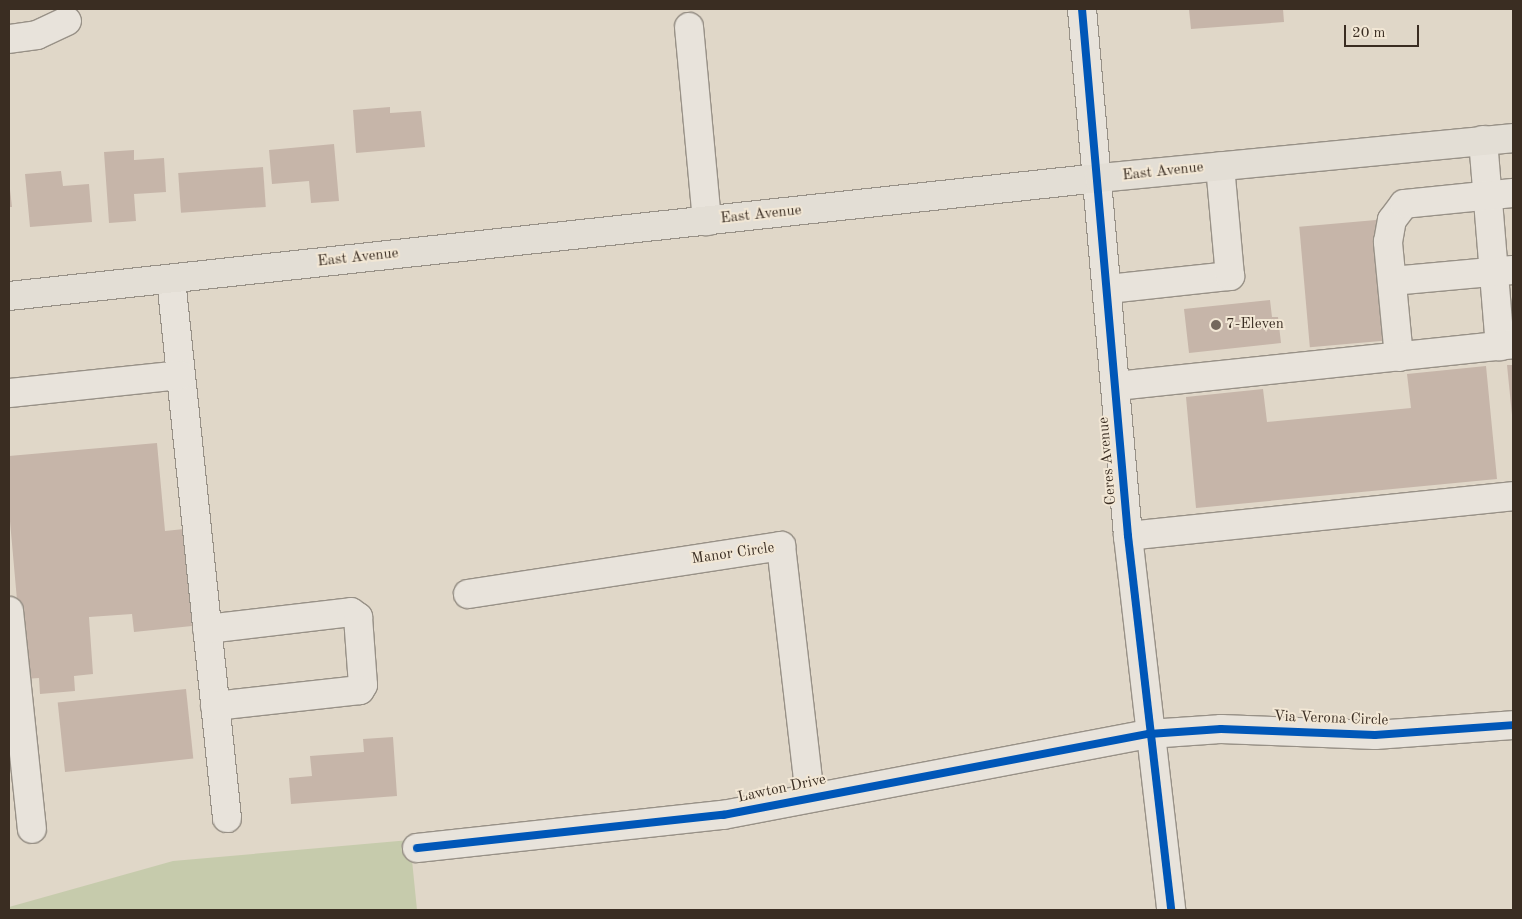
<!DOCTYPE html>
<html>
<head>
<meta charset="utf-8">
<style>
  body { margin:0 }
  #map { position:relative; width:1522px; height:919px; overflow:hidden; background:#e0d7c8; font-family:"Old Standard TT",serif }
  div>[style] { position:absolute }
  .green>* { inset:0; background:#c6cbac }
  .building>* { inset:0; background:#c6b5a9; transform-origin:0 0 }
  .roads { filter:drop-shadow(1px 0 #989187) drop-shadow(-1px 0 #989187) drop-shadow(0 1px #989187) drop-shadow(0 -1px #989187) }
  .minor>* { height:28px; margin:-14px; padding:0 14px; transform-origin:14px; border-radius:14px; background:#e8e3db }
  .major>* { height:28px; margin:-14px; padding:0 14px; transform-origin:14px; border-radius:14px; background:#e3ded5 }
  .cycleway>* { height:8px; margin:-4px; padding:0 4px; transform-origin:4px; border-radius:4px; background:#0057b8 }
  .dots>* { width:14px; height:14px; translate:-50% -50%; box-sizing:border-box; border:2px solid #f2e7d5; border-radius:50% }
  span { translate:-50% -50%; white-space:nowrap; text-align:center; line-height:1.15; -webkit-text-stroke:4px #f2e7d5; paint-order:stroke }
  .street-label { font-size:15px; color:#3a2d22 }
  .poi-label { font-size:15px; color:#3a2d22 }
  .left { translate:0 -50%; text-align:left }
  .frame { position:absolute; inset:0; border:10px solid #3a2d22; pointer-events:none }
  .scale { position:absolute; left:1344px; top:25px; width:75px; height:22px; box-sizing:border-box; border:2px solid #3a2d22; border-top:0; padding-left:6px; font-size:15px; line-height:18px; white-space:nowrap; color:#3a2d22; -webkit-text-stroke:4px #f2e7d5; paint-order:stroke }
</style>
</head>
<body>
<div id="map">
  <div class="green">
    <i style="clip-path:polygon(410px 840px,417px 910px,9px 910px,9px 907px,173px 861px)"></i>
  </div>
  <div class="building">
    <i style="clip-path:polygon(1189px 9px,1283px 9px,1284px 22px,1191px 29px)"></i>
    <i style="clip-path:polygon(390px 107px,390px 113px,421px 111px,425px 147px,356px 153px,353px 110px)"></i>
    <i style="clip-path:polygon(334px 144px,339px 201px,311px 203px,309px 181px,272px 184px,269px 150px)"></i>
    <i style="clip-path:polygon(134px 150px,134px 160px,164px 158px,166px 192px,134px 194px,136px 221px,109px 223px,104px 152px)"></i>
    <i style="left:263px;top:167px;width:40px;height:85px;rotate:86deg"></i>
    <i style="clip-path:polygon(61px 171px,63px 186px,89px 184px,92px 222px,30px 227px,25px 174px)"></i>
    <i style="clip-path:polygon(9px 181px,12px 207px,9px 207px)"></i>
    <i style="left:1376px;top:220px;width:121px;height:77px;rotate:85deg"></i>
    <i style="clip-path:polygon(1270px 300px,1272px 317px,1278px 317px,1281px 343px,1189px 353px,1184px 309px)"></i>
    <i style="clip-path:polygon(1507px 365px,1513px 365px,1513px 415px,1512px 415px)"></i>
    <i style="clip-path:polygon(1486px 366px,1497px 479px,1196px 508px,1186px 397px,1263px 389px,1267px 422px,1411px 408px,1407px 374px)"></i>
    <i style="clip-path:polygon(157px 443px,165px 531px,184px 529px,192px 626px,134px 632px,132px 614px,89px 617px,93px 674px,74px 676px,75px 691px,40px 694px,39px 678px,24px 679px,9px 510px,9px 456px)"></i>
    <i style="left:186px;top:689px;width:70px;height:129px;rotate:84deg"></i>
    <i style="clip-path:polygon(393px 737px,397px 796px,291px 804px,289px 778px,312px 776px,310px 756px,364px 752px,363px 739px)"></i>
  </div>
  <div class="roads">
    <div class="minor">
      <i style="left:1082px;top:9px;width:529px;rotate:85.01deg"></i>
      <i style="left:1128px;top:536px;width:376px;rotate:83.4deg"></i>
      <i style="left:689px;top:27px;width:195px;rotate:84.7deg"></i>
      <i style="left:9px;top:39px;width:28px;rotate:-8deg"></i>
      <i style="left:37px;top:35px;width:33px;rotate:-25deg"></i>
      <i style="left:1483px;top:140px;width:207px;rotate:85.3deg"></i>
      <i style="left:171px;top:279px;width:542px;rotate:84.07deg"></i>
      <i style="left:1392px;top:281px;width:121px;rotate:-5.2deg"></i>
      <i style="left:1108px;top:289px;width:123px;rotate:-6.1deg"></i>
      <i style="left:1230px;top:276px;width:110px;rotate:-95.2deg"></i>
      <i style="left:1399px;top:357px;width:116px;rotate:-95.5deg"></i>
      <i style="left:1388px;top:242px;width:22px;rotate:-80deg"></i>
      <i style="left:1392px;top:220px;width:20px;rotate:-53deg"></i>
      <i style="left:1404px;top:204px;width:110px;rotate:-5.8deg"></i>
      <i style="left:1116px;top:386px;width:399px;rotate:-6deg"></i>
      <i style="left:9px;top:393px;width:172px;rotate:-6deg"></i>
      <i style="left:1128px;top:536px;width:387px;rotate:-5.9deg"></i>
      <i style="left:468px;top:594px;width:317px;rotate:-8.7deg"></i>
      <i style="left:781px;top:546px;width:252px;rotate:83.4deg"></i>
      <i style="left:9px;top:611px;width:219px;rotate:84deg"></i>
      <i style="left:207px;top:629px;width:145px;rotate:-6.7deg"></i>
      <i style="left:351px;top:612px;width:9px;rotate:36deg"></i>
      <i style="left:358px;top:617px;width:68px;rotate:85.8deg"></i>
      <i style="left:363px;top:685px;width:6px;rotate:121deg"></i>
      <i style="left:360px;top:690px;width:146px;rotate:173.7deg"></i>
      <i style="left:417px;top:848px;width:308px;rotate:-6.2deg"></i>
      <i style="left:723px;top:815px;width:434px;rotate:-10.8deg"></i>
      <i style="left:1149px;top:734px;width:72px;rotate:-4deg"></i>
      <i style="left:1221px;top:729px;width:154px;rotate:2.2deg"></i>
      <i style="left:1375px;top:735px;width:138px;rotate:-4.1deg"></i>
    </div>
    <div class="major">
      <i style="left:9px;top:296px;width:1096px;rotate:-6.18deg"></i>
      <i style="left:1099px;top:178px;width:416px;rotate:-5.5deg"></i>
    </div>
  </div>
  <div class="cycleway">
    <i style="left:1082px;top:9px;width:529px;rotate:85.01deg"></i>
    <i style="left:1128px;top:536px;width:376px;rotate:83.4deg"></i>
    <i style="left:417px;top:848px;width:308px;rotate:-6.2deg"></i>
    <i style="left:723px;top:815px;width:434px;rotate:-10.8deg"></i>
    <i style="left:1149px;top:734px;width:72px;rotate:-4deg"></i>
    <i style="left:1221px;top:729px;width:154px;rotate:2.2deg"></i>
    <i style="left:1375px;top:735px;width:138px;rotate:-4.1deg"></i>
  </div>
  <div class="dots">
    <i style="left:1216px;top:325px;background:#74685c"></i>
  </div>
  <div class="street-label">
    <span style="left:1163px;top:172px;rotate:-6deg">East Avenue</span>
    <span style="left:761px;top:215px;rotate:-6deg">East Avenue</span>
    <span style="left:358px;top:258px;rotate:-6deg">East Avenue</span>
    <span style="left:1108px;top:461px;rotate:-95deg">Ceres Avenue</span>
    <span style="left:733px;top:554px;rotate:-8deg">Manor Circle</span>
    <span style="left:1331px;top:719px;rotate:2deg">Via Verona Circle</span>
    <span style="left:782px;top:789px;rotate:-12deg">Lawton Drive</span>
  </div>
  <div class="poi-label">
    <span class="left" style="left:1226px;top:325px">7-Eleven</span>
  </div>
  <div class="frame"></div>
  <div class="scale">20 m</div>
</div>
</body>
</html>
